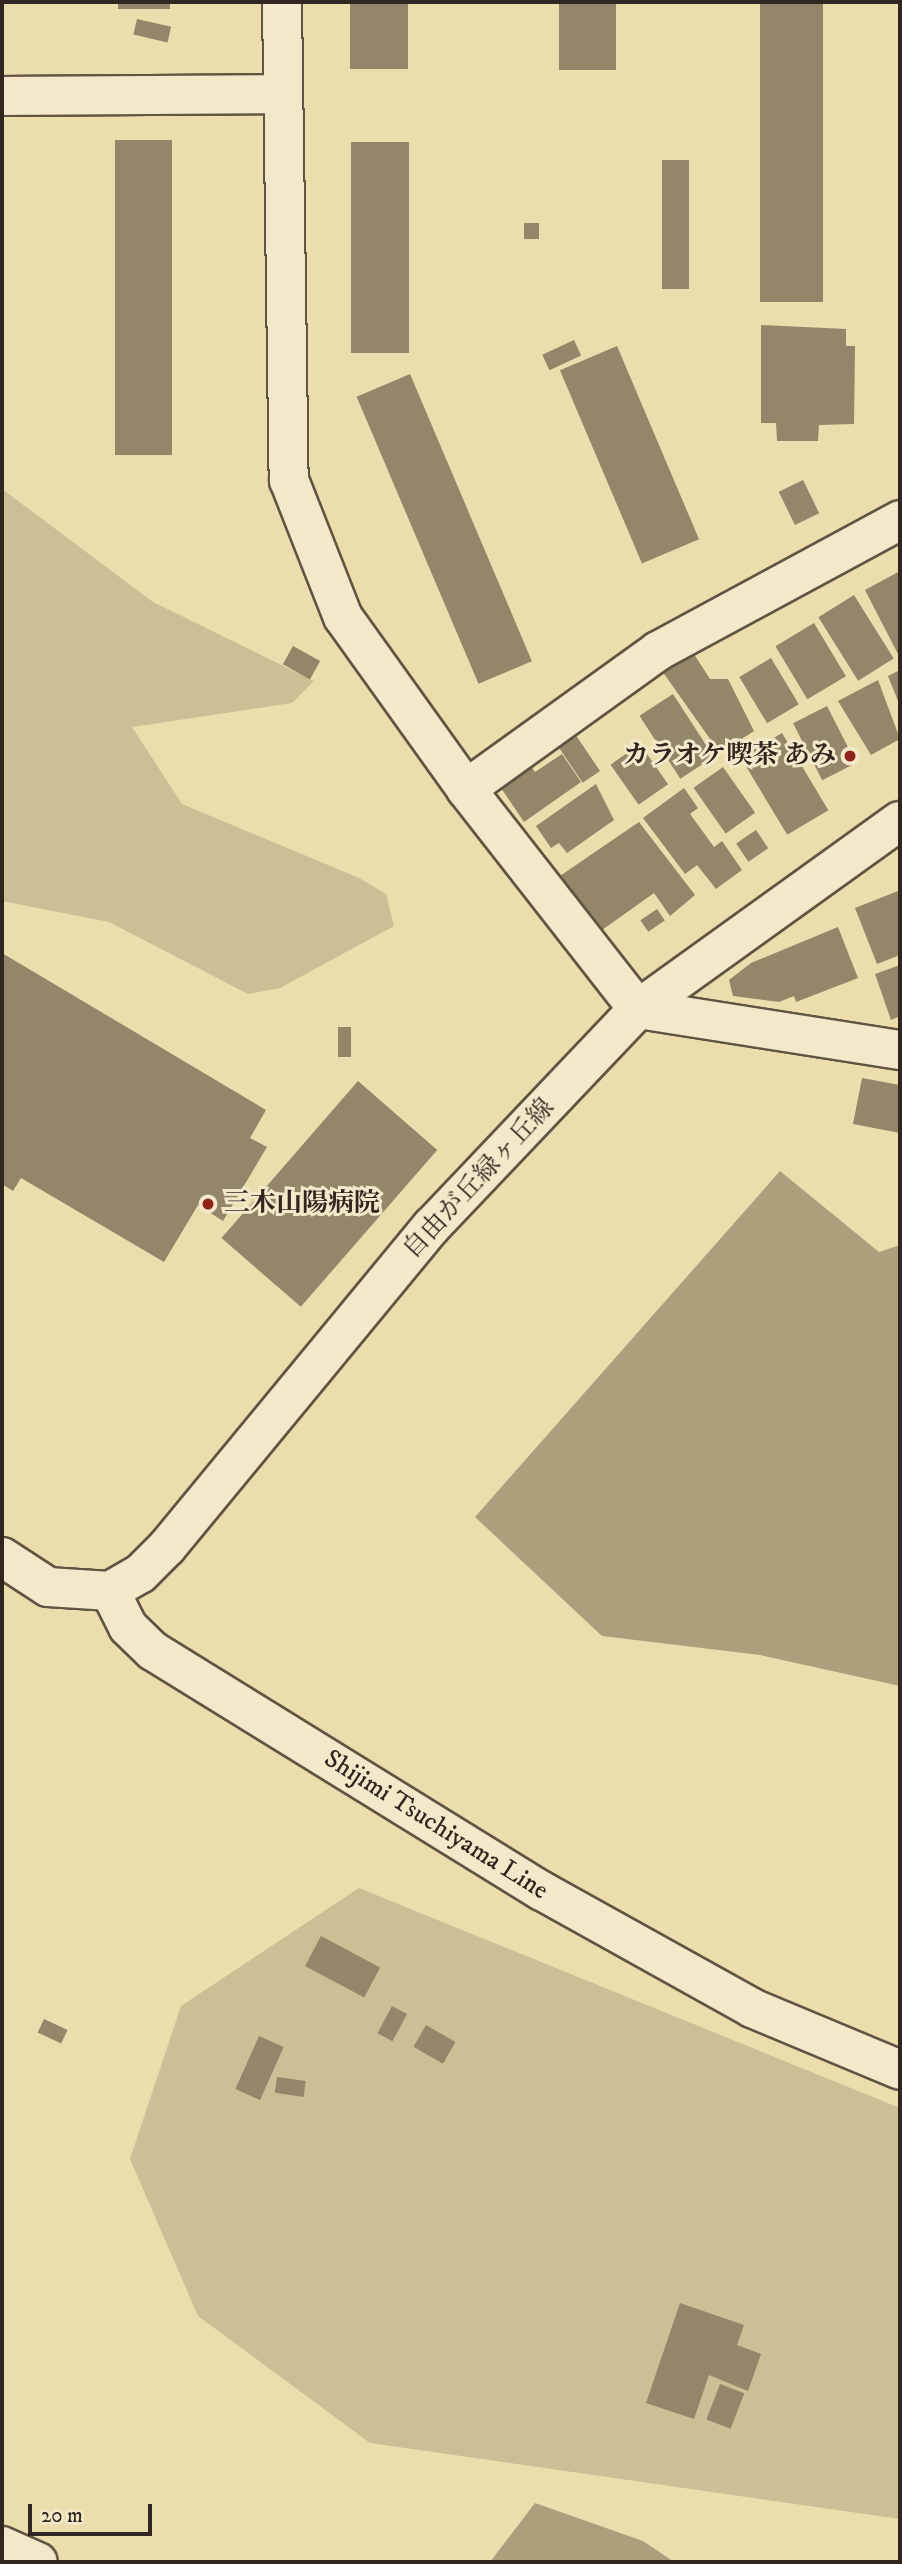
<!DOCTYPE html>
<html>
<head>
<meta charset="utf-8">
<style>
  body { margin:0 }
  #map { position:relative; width:902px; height:2564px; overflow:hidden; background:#ecddad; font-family:"IM FELL DW Pica","Noto Serif JP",serif }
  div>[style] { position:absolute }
  .green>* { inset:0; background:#ccbe95 }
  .water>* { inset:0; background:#ad9f7d }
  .building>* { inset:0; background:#938669; transform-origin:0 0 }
  .roads { filter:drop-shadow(2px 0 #605443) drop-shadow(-2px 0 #605443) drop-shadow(0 2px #605443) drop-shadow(0 -2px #605443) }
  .minor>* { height:38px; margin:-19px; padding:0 19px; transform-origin:19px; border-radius:19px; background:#f3e9ca }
  .tertiary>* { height:38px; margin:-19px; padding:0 19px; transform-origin:19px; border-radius:19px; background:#f3e9ca }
  .secondary>* { height:38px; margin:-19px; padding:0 19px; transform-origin:19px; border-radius:19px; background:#f3e9ca }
  .dots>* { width:19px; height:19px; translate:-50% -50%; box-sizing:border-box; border:4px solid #f3e9ca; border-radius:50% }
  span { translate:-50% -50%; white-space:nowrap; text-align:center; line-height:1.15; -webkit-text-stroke:6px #f3e9ca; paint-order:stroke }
  .poi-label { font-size:26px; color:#322720; font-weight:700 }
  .right { translate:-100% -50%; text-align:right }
  .left { translate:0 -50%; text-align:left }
  .street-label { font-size:26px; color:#322720 }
  .frame { position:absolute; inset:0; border:4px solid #322720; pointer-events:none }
  .scale { position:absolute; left:28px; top:2504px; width:124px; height:32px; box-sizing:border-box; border:4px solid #322720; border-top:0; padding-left:9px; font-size:21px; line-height:24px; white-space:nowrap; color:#322720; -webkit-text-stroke:5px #f3e9ca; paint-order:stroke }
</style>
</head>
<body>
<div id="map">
  <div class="green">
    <i style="clip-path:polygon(2px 489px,153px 602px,314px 681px,292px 703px,132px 727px,182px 804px,359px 878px,386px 894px,394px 926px,280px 988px,248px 994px,109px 922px,2px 901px)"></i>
    <i style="clip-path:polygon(359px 1888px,900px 2108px,900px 2519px,370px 2443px,198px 2316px,130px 2159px,181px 2006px)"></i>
  </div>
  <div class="water">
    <i style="clip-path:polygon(780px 1171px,879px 1252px,900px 1245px,900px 1686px,760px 1655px,602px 1636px,475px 1517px)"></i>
    <i style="clip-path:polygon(535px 2503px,643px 2541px,674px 2562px,490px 2562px)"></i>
  </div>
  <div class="building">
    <i style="left:118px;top:2px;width:52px;height:7px"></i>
    <i style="left:350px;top:2px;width:58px;height:67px"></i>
    <i style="left:559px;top:2px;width:57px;height:68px"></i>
    <i style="left:760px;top:2px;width:63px;height:300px"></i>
    <i style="left:137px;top:19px;width:35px;height:16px;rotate:13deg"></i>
    <i style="left:115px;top:140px;width:57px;height:315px"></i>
    <i style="left:351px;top:142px;width:58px;height:211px"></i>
    <i style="left:662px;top:160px;width:27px;height:129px"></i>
    <i style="left:524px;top:223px;width:15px;height:16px"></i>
    <i style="clip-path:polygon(761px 325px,846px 329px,846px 346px,855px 346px,854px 424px,819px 425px,818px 441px,777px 441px,776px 423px,761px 423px)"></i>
    <i style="left:574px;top:340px;width:17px;height:35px;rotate:65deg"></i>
    <i style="left:617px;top:346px;width:210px;height:62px;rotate:67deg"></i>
    <i style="left:410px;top:374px;width:312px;height:58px;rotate:67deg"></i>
    <i style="left:803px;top:480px;width:37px;height:27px;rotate:64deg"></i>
    <i style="clip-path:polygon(900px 571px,900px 658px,865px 590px)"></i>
    <i style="left:854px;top:595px;width:75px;height:42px;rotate:58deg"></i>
    <i style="left:814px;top:623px;width:62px;height:45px;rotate:59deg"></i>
    <i style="left:293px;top:646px;width:31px;height:21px;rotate:29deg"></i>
    <i style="clip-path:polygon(692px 651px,710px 679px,728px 679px,754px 731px,720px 753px,662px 671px)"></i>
    <i style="left:771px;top:658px;width:54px;height:37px;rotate:59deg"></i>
    <i style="clip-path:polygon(900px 670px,900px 706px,888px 676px)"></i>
    <i style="clip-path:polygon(878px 680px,900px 739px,871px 755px,838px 701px)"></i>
    <i style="left:673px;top:694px;width:75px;height:40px;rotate:57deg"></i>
    <i style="left:827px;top:706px;width:64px;height:38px;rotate:63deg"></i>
    <i style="left:571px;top:728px;width:52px;height:21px;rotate:56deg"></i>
    <i style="left:782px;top:733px;width:90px;height:48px;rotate:59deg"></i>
    <i style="left:640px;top:744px;width:49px;height:36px;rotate:55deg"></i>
    <i style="clip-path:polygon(562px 754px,581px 782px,524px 822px,501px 788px,530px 765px,535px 772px)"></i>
    <i style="left:723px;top:767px;width:56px;height:36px;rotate:55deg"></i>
    <i style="clip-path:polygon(596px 784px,614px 820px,567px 853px,559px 843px,551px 848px,536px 826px)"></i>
    <i style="clip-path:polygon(684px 788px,698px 808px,690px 814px,714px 847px,722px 841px,742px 870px,716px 889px,697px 865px,685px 874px,643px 818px)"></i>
    <i style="clip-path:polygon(639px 822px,695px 895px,670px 916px,654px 893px,595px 935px,554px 880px)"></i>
    <i style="left:756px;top:830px;width:22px;height:24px;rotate:56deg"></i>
    <i style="clip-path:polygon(898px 891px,900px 955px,877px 964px,855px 908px)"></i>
    <i style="left:657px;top:909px;width:14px;height:20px;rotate:56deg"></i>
    <i style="clip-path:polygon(838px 927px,858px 978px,796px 1002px,794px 996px,779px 1002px,733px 996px,729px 980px,751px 963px)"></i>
    <i style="clip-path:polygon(2px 953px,266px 1110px,250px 1138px,267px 1147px,223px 1221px,198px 1205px,164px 1262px,21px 1178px,13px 1191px,2px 1184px)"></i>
    <i style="clip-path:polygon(900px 965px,900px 1016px,891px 1020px,875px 974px)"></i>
    <i style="left:338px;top:1027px;width:13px;height:30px"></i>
    <i style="clip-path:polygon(862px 1078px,900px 1085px,900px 1133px,853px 1124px)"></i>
    <i style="left:358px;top:1081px;width:105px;height:208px;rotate:41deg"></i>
    <i style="left:321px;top:1936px;width:67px;height:34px;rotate:28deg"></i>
    <i style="left:392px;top:2006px;width:17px;height:31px;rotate:28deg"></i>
    <i style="left:44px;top:2019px;width:26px;height:15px;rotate:25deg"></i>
    <i style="left:426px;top:2025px;width:34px;height:25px;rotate:30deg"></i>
    <i style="left:259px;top:2036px;width:27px;height:58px;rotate:24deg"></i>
    <i style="left:277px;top:2077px;width:29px;height:16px;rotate:8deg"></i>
    <i style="clip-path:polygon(680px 2303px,744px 2325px,737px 2345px,761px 2354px,748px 2391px,709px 2375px,694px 2419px,646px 2403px)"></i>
    <i style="left:720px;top:2384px;width:26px;height:38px;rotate:21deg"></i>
  </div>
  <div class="roads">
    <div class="minor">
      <i style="left:2px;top:96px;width:280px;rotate:-0.4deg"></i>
      <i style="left:466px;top:789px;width:236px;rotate:-35.7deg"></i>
      <i style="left:658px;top:651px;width:275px;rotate:-28.4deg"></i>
      <i style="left:638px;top:1009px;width:265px;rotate:8.9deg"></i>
      <i style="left:2px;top:2546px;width:39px;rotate:24deg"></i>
    </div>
    <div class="tertiary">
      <i style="left:282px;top:2px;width:478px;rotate:89.2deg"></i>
      <i style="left:289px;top:480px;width:147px;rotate:68.5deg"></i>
      <i style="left:343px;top:617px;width:211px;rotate:54.4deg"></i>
      <i style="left:466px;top:789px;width:279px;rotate:52deg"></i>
      <i style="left:110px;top:1591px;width:34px;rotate:-30deg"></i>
      <i style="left:140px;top:1574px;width:38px;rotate:-45deg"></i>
      <i style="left:167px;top:1547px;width:416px;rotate:-50.5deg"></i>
      <i style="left:432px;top:1226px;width:299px;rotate:-46.5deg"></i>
      <i style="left:638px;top:1009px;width:322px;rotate:-35.7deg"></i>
    </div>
    <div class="secondary">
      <i style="left:2px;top:1557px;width:55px;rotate:33.1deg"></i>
      <i style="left:48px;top:1587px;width:62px;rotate:3.7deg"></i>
      <i style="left:110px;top:1591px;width:40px;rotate:63.4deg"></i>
      <i style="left:128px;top:1627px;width:35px;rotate:44deg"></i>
      <i style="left:153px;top:1651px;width:457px;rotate:31.7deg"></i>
      <i style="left:542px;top:1891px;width:240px;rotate:29.1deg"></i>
      <i style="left:752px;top:2008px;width:160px;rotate:22.7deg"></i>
    </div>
  </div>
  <div class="dots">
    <i style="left:850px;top:756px;background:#8f2418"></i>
    <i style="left:208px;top:1204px;background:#8f2418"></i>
  </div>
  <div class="poi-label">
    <span class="right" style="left:836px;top:756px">カラオケ喫茶 あみ</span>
    <span class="left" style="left:224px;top:1204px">三木山陽病院</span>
  </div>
  <div class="street-label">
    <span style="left:479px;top:1179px;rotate:-47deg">自由が丘緑ヶ丘線</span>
    <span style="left:436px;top:1825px;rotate:32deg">Shijimi Tsuchiyama Line</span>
  </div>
  <div class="frame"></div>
  <div class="scale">20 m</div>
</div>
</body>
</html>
